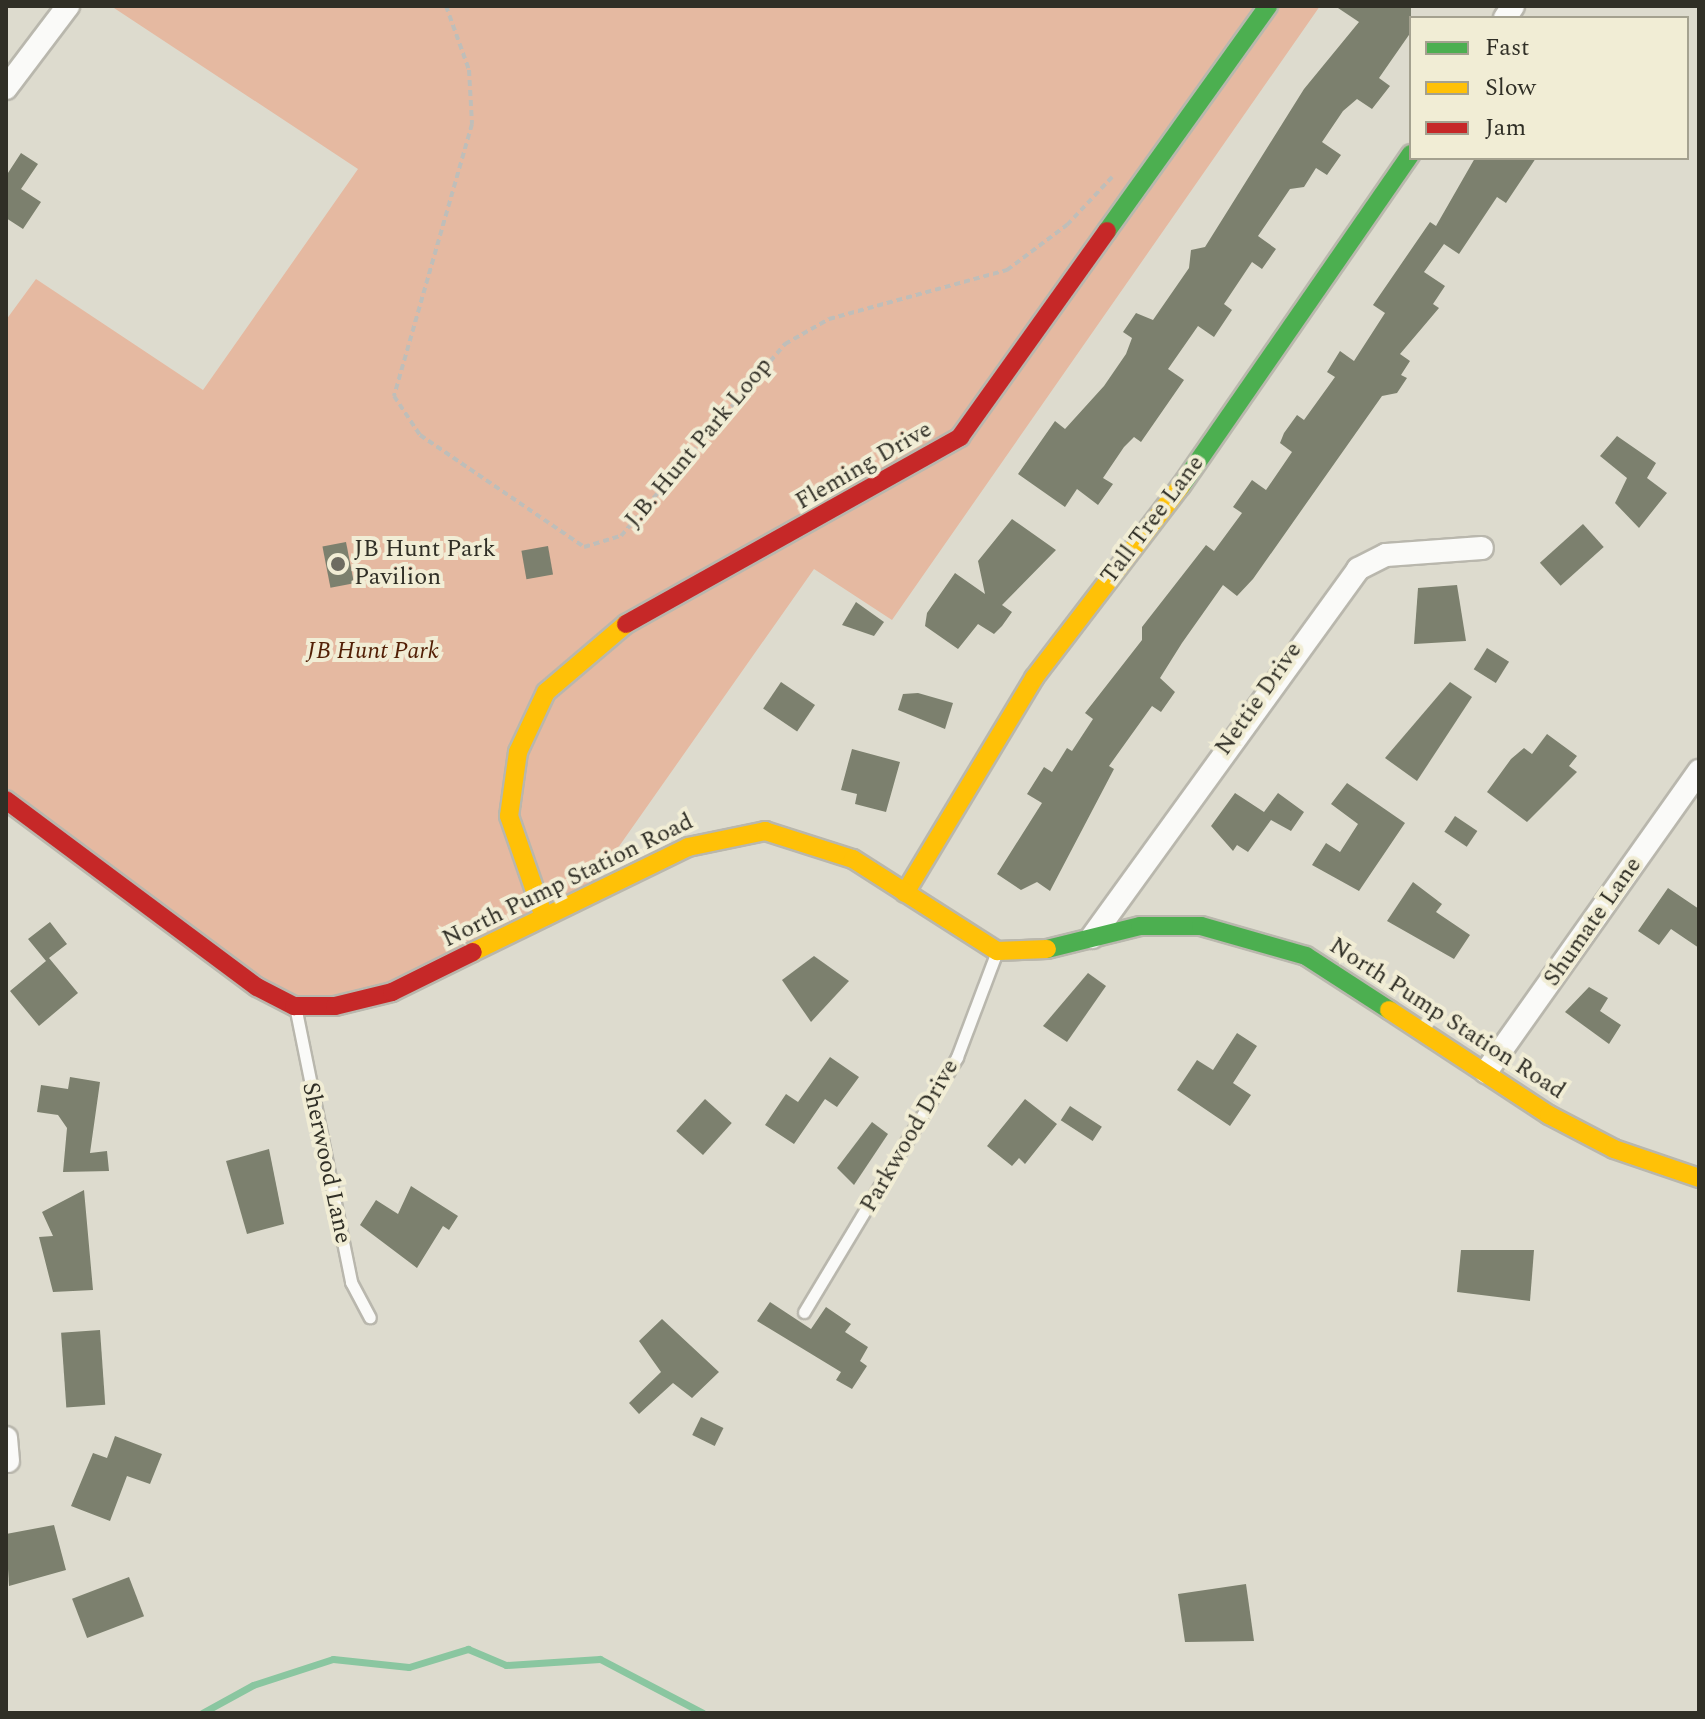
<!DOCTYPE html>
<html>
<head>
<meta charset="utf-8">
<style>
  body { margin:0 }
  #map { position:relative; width:1705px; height:1719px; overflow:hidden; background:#dddbce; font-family:Spectral,serif }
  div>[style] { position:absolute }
  .green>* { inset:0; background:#e5b9a1 }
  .stream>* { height:7px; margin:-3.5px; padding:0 3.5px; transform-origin:3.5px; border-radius:3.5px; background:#8ac6a0 }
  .building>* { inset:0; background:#7c806e; transform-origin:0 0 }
  .path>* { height:4px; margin-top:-2px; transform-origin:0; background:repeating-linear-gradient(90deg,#bfbeb9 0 6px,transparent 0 10px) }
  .roads { filter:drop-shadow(2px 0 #b9b7ad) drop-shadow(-2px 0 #b9b7ad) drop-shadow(0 2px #b9b7ad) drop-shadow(0 -2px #b9b7ad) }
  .lane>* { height:11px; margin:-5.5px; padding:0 5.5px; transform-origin:5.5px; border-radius:5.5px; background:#fafaf8 }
  .street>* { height:22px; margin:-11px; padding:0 11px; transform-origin:11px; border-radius:11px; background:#fafaf8 }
  .fast>* { height:18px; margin:-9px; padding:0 9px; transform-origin:9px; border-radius:9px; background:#4caf50 }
  .slow>* { height:18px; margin:-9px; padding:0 9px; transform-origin:9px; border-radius:9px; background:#ffc107 }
  .jam>* { height:18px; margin:-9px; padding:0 9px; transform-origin:9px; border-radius:9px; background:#c62828 }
  .dots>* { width:22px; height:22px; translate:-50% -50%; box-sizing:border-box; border:4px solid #f1edd5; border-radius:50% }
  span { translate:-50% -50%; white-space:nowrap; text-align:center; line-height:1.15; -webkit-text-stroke:8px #f1edd5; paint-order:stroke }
  .street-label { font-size:24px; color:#302f26 }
  .poi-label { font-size:24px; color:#302f26 }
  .left { translate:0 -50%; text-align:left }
  .park-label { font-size:24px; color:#521f05; font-style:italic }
  .frame { position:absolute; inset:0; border:8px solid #302f26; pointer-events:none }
  .legend { position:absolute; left:1409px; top:16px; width:280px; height:144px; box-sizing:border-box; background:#f1edd5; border:2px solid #a4a18f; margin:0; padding:10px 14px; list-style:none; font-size:24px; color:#302f26 }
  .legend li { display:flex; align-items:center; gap:16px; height:40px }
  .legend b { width:40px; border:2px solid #a4a18f }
</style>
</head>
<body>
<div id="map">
  <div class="green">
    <i style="clip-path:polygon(111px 6px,1320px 6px,892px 620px,814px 569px,582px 899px,392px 992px,294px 1006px,6px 800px,6px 320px,36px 279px,203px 390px,358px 169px)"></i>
  </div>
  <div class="stream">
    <i style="left:202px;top:1713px;width:58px;rotate:-28.8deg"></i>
    <i style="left:253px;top:1685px;width:84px;rotate:-18deg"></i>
    <i style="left:333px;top:1659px;width:76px;rotate:6deg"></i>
    <i style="left:409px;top:1667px;width:62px;rotate:-17deg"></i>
    <i style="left:468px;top:1649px;width:41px;rotate:22.8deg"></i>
    <i style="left:506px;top:1665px;width:94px;rotate:-3.7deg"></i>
    <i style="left:600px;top:1659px;width:116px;rotate:27.7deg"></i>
  </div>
  <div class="building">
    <i style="clip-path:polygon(1335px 6px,1411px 6px,1411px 32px,1379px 78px,1390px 86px,1372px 109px,1357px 99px,1343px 111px,1322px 142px,1341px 155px,1327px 175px,1316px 168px,1304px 187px,1290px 189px,1258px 236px,1276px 249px,1262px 269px,1252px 262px,1224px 304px,1232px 310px,1214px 337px,1198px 326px,1168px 369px,1184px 380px,1141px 442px,1134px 437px,1124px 447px,1103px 478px,1113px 484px,1098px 505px,1077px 489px,1065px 507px,1018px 474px,1055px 421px,1065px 429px,1104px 386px,1126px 354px,1132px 338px,1123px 332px,1136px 313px,1153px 320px,1189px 268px,1191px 250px,1205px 247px,1304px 89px,1359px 22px)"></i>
    <i style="clip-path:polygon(21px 153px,38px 164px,21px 189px,41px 202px,23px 229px,6px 218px,6px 176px)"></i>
    <i style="clip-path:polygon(1475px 158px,1536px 158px,1506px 203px,1497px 197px,1459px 254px,1444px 244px,1424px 272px,1445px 286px,1433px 304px,1439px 308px,1400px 354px,1410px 361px,1401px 375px,1407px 378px,1397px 393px,1382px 396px,1253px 579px,1237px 596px,1223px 585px,1182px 643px,1160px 678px,1175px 692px,1161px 712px,1152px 706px,1109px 766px,1114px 769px,1050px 891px,1037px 882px,1021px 890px,997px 874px,1042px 803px,1027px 794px,1044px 767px,1052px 772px,1067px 748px,1072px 751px,1093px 719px,1085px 713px,1142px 640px,1142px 627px,1206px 545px,1214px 551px,1242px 513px,1233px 507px,1252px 480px,1266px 490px,1292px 452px,1280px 443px,1284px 433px,1297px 415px,1304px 420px,1335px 377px,1327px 372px,1340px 351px,1354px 361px,1385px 313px,1373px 305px,1430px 222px,1436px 226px)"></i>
    <i style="clip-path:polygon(1617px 436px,1656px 463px,1647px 478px,1667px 493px,1639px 528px,1615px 503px,1627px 478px,1600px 456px)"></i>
    <i style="clip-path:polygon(1012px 519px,1056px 550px,1002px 605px,1012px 612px,1002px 626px,994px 634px,978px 624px,958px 649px,925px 626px,927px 613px,955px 573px,985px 594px,978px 561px)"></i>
    <i style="left:1583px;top:524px;width:31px;height:58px;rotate:48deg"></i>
    <i style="left:346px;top:542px;width:42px;height:24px;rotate:79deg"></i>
    <i style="left:548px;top:546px;width:29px;height:27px;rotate:80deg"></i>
    <i style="clip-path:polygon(1457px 585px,1466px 641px,1414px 644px,1418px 588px)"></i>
    <i style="clip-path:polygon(856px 602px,884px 622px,874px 636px,842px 625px)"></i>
    <i style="left:1487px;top:648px;width:26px;height:25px;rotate:32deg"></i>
    <i style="left:781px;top:682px;width:41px;height:32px;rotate:34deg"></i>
    <i style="clip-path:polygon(1450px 682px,1472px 697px,1417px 781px,1385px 758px)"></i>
    <i style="clip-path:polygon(918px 693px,953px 703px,945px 729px,898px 710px,903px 694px)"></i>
    <i style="clip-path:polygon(1547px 734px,1577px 756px,1569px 766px,1577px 772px,1527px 822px,1487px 792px,1511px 759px,1524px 748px,1532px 754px)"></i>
    <i style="clip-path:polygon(852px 749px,900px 762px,886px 812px,855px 804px,857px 794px,841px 790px)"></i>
    <i style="clip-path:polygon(1347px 783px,1405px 823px,1359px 891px,1312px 865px,1326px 843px,1340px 852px,1358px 824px,1331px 804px)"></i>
    <i style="clip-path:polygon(1235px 793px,1264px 812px,1278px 793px,1304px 812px,1291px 831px,1271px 820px,1248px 852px,1237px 845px,1233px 851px,1211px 826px)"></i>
    <i style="left:1455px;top:816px;width:27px;height:19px;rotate:34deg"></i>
    <i style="clip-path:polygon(1413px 882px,1442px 904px,1436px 912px,1470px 935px,1454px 959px,1387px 921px)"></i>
    <i style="clip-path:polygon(1668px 888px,1699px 909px,1699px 948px,1671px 929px,1659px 945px,1638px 931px)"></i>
    <i style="clip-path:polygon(50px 922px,67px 944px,49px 958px,78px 993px,39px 1026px,10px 991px,46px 961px,28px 939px)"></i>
    <i style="clip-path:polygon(814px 956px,849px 981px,811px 1022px,782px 980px)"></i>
    <i style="clip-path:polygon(1088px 973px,1106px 986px,1067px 1042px,1043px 1026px)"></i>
    <i style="clip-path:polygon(1589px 987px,1608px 998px,1600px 1011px,1621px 1025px,1609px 1044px,1565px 1012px)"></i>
    <i style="clip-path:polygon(1237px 1033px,1257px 1046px,1233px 1083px,1251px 1095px,1230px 1126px,1177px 1090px,1197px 1060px,1213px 1070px)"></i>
    <i style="clip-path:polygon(830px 1057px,859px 1077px,837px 1107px,825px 1099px,794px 1144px,765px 1125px,786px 1094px,798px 1102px)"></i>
    <i style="clip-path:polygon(70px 1077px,100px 1082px,90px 1153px,107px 1151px,109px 1171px,63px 1172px,67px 1128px,58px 1115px,37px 1112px,41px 1085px,68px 1089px)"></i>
    <i style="left:705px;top:1099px;width:36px;height:43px;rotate:42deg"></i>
    <i style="clip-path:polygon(1025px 1099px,1057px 1124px,1025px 1164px,1019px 1158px,1012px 1166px,987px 1146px)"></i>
    <i style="left:1070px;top:1106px;width:38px;height:17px;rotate:33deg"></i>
    <i style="clip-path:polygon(872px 1122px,888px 1134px,854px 1185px,837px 1168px)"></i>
    <i style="clip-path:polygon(269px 1149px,284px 1224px,247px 1234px,226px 1161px)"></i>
    <i style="clip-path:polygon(411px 1186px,458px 1216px,449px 1230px,443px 1226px,417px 1268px,360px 1225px,376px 1200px,398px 1214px)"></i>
    <i style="clip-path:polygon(84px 1190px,93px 1290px,53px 1292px,39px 1237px,53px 1236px,42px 1212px)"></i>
    <i style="clip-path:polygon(1461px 1250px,1534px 1250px,1530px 1301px,1457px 1292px)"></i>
    <i style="clip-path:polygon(770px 1302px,811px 1329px,826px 1307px,851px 1324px,845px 1332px,868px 1347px,860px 1361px,867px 1366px,852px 1389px,836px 1380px,841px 1372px,757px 1321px)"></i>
    <i style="clip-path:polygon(662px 1319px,719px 1372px,692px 1398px,673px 1383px,639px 1414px,629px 1403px,661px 1372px,639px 1341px)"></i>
    <i style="left:100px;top:1330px;width:75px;height:39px;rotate:86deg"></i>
    <i style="left:701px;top:1417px;width:25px;height:20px;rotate:26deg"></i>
    <i style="clip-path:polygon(115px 1436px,162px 1454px,150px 1484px,127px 1476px,110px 1521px,71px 1506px,93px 1453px,107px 1458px)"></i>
    <i style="clip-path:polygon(54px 1525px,66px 1570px,9px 1586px,6px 1534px)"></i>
    <i style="left:129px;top:1577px;width:42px;height:61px;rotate:69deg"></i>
    <i style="clip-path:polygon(1246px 1584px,1254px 1641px,1185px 1642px,1178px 1594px)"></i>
  </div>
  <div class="path">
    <i style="left:446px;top:6px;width:68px;rotate:70.2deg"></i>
    <i style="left:469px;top:70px;width:54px;rotate:86.8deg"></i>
    <i style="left:472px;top:124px;width:283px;rotate:106deg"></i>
    <i style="left:394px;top:396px;width:47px;rotate:56.3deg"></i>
    <i style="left:420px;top:435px;width:199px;rotate:34.3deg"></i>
    <i style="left:584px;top:547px;width:39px;rotate:-17deg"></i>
    <i style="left:621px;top:536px;width:253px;rotate:-49.5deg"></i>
    <i style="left:785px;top:344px;width:51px;rotate:-29.6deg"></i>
    <i style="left:829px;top:319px;width:185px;rotate:-15.4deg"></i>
    <i style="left:1007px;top:270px;width:75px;rotate:-36.9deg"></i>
    <i style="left:1067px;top:225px;width:66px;rotate:-46.8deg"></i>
    <i style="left:384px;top:1713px;width:94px"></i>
  </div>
  <div class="roads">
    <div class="lane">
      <i style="left:295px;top:1006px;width:282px;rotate:78.5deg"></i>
      <i style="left:351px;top:1282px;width:40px;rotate:62deg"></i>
      <i style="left:804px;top:1312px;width:297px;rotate:-59deg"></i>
      <i style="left:957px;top:1057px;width:113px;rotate:-69.3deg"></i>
    </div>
    <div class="street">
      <i style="left:1505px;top:18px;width:14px;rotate:-56deg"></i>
      <i style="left:6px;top:88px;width:103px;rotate:-52.9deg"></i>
      <i style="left:1092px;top:937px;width:454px;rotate:-54.1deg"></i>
      <i style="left:1358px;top:569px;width:31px;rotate:-27deg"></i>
      <i style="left:1386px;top:555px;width:96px;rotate:-4.2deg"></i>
      <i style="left:1486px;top:1072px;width:369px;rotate:-54.7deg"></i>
      <i style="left:6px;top:1438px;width:23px;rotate:85deg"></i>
    </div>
    <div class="fast">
      <i style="left:1107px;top:231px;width:277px;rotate:-54.4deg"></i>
      <i style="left:1181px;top:486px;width:404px;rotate:-55.3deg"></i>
      <i style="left:1047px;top:949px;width:96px;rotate:-13.9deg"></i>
      <i style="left:1140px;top:926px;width:61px"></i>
      <i style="left:1201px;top:926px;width:109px;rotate:15.9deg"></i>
      <i style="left:1306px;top:956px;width:99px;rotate:33deg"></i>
    </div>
    <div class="slow">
      <i style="left:905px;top:893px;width:251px;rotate:-59deg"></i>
      <i style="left:1034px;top:678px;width:242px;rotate:-52.6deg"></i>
      <i style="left:544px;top:917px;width:107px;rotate:-109.1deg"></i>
      <i style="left:509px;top:816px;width:65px;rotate:-82deg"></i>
      <i style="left:518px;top:752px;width:66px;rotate:-65deg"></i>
      <i style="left:546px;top:692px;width:105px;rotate:-40.4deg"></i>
      <i style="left:473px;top:952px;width:239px;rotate:-26deg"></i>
      <i style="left:688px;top:847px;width:79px;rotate:-11.7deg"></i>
      <i style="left:765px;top:831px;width:92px;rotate:17.7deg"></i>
      <i style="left:853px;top:859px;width:171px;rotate:32.6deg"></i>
      <i style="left:997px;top:951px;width:50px;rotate:-2.3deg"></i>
      <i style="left:1389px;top:1010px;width:191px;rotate:33.3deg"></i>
      <i style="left:1549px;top:1115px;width:73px;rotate:27.6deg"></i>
      <i style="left:1614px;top:1149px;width:90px;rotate:18.8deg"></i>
    </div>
    <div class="jam">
      <i style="left:626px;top:624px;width:383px;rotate:-29.2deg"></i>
      <i style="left:960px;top:437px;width:253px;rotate:-54.5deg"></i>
      <i style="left:6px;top:800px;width:313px;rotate:36.7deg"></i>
      <i style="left:257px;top:987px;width:42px;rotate:27.2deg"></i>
      <i style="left:294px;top:1006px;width:41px"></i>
      <i style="left:335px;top:1006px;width:59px;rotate:-13.8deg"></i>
      <i style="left:392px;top:992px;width:90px;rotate:-26.3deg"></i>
    </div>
  </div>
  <div class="dots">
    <i style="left:338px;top:564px;background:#6d6b61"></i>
  </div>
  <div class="street-label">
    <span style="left:699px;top:443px;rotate:-50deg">J.B. Hunt Park Loop</span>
    <span style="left:864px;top:466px;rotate:-30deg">Fleming Drive</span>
    <span style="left:1153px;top:520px;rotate:-53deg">Tall Tree Lane</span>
    <span style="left:1259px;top:699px;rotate:-55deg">Nettie Drive</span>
    <span style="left:568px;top:881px;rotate:-26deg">North Pump Station Road</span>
    <span style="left:1593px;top:922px;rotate:-55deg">Shumate Lane</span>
    <span style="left:1447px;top:1019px;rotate:33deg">North Pump Station Road</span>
    <span style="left:910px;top:1136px;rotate:-60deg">Parkwood Drive</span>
    <span style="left:326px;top:1163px;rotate:78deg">Sherwood Lane</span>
  </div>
  <div class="poi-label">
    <span class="left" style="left:354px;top:564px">JB Hunt Park<br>Pavilion</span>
  </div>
  <div class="park-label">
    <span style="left:373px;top:652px">JB Hunt Park</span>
  </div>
  <div class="frame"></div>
  <ul class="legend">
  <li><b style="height:10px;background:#4caf50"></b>Fast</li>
  <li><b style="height:10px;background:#ffc107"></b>Slow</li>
  <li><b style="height:10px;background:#c62828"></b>Jam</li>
  </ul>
</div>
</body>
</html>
